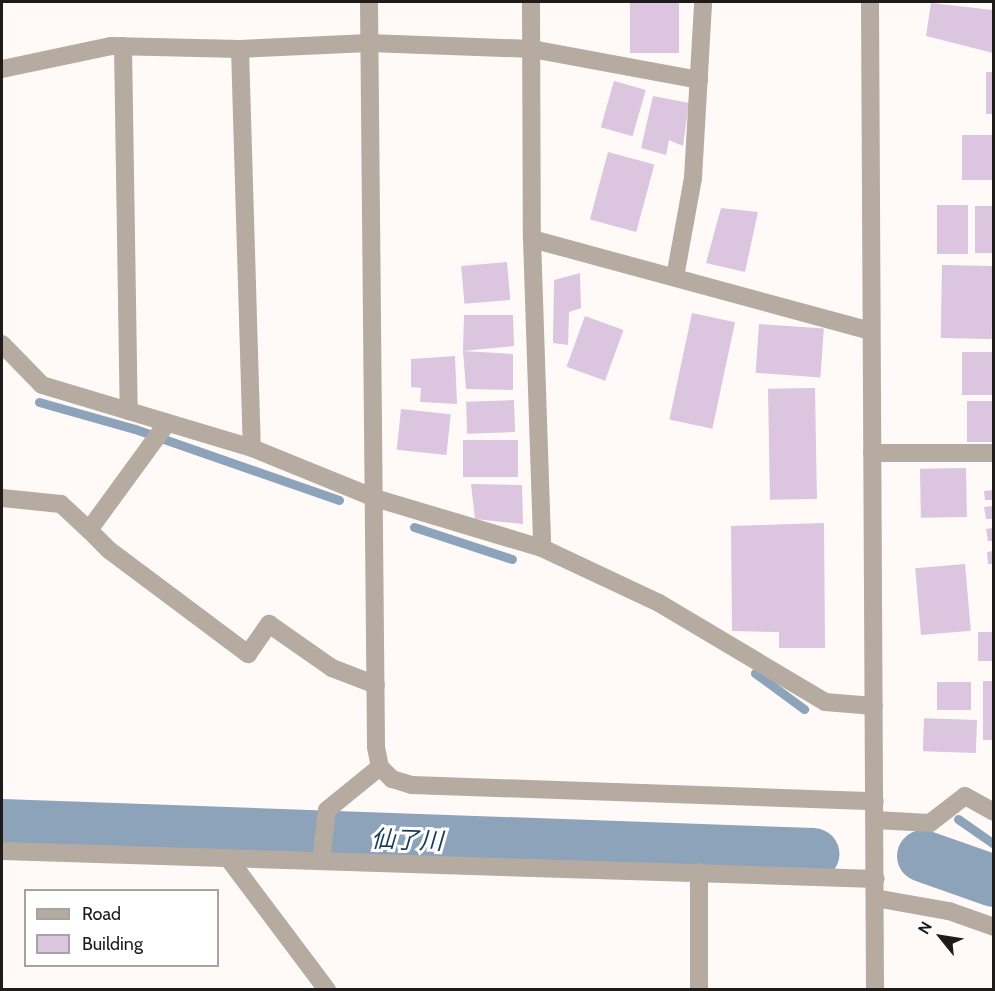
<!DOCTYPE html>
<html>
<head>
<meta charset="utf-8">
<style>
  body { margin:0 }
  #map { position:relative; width:995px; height:991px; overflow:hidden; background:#fffaf8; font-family:Cabin,"Noto Sans JP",sans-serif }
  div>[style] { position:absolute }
  .stream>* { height:9px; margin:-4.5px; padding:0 4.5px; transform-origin:4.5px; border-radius:4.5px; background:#8da3ba }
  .river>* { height:52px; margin:-26px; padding:0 26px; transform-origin:26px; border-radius:26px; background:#8da3ba }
  .building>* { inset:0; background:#dcc5de; transform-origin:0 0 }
  .minor>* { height:18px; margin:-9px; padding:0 9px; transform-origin:9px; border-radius:9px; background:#b5aba0 }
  span { translate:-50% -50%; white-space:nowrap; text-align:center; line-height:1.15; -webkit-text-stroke:6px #fff; paint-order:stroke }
  .water-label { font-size:24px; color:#173a5b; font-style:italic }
  .frame { position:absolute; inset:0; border:3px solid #1d1c1b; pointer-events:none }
  .legend { position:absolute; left:24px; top:889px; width:195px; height:78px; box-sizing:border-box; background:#fff; border:2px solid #a5a4a4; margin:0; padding:8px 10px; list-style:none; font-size:18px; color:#1d1c1b }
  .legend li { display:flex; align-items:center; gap:12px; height:30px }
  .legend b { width:30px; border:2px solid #a5a4a4 }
  .north { position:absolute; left:911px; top:907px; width:60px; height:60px; -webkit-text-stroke:4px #fff; paint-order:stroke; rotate:300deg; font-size:16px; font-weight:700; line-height:24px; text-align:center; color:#1d1c1b }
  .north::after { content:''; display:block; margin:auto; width:21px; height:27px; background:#1d1c1b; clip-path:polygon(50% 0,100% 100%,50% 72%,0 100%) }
</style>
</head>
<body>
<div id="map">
  <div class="stream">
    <i style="left:39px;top:402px;width:100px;rotate:15.7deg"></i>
    <i style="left:135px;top:429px;width:216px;rotate:19.2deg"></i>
    <i style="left:414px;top:527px;width:103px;rotate:18.1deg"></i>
    <i style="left:755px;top:673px;width:61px;rotate:36.3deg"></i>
    <i style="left:958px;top:819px;width:44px;rotate:34.8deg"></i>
  </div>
  <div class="river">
    <i style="left:2px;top:825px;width:812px;rotate:2.05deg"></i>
    <i style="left:923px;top:856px;width:75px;rotate:19.4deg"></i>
  </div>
  <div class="building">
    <i style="left:630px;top:2px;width:49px;height:51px"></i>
    <i style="clip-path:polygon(931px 3px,993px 10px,993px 53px,926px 36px)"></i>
    <i style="left:986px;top:72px;width:7px;height:42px"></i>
    <i style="left:614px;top:81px;width:33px;height:48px;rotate:16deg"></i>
    <i style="clip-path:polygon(653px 96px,689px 103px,683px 146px,669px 140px,666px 155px,641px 148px)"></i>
    <i style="left:993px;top:135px;width:45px;height:31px;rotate:90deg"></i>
    <i style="left:608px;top:152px;width:48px;height:70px;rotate:15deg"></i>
    <i style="left:937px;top:205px;width:31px;height:49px"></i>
    <i style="left:993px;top:206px;width:47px;height:18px;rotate:90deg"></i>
    <i style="clip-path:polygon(721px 208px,758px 212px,745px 272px,706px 263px)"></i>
    <i style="left:507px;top:262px;width:38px;height:46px;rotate:85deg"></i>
    <i style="left:942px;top:265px;width:51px;height:73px;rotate:1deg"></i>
    <i style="clip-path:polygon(580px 273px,581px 308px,569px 312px,568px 345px,553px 343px,554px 280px)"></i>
    <i style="left:692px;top:313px;width:44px;height:109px;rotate:12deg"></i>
    <i style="clip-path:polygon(464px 315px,513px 315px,514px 346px,463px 351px)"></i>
    <i style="left:585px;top:316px;width:41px;height:54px;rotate:20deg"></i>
    <i style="left:759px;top:324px;width:65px;height:49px;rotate:4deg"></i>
    <i style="clip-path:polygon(463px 351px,513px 354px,513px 390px,466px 389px)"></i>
    <i style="left:962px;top:352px;width:31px;height:43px"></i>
    <i style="clip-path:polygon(455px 356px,457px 404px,420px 402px,421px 388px,411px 387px,411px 359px)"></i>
    <i style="left:815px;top:388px;width:111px;height:47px;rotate:89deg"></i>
    <i style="left:514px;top:400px;width:32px;height:48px;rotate:88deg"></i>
    <i style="left:993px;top:401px;width:41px;height:26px;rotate:90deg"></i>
    <i style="left:401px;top:409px;width:50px;height:41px;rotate:6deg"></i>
    <i style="left:518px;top:440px;width:37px;height:55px;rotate:90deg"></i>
    <i style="left:966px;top:468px;width:49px;height:46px;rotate:89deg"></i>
    <i style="clip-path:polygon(471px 484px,522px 485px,523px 524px,475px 519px)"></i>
    <i style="clip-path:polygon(993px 490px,993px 500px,985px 500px,984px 491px)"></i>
    <i style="clip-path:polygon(993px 506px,993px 519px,986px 519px,984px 507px)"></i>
    <i style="clip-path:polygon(824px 523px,825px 648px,779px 648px,779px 632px,732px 631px,731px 526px)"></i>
    <i style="clip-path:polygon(993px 528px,993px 541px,988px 541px,986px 529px)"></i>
    <i style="clip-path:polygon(993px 551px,993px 564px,988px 564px,987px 552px)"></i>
    <i style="left:965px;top:564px;width:67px;height:50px;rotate:85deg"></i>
    <i style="left:993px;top:632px;width:29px;height:15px;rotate:90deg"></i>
    <i style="left:983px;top:681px;width:10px;height:59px"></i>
    <i style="left:937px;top:682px;width:34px;height:28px"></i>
    <i style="left:977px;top:720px;width:33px;height:53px;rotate:92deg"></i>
  </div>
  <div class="minor">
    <i style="left:369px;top:2px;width:745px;rotate:89.46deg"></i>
    <i style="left:376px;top:747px;width:20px;rotate:79deg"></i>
    <i style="left:380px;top:767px;width:17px;rotate:45deg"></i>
    <i style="left:392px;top:779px;width:21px;rotate:17deg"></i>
    <i style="left:412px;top:785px;width:463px;rotate:2deg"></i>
    <i style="left:531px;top:2px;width:237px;rotate:89.8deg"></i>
    <i style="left:532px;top:239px;width:351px;rotate:15.2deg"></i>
    <i style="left:870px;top:2px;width:988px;rotate:89.71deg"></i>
    <i style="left:123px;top:46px;width:365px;rotate:89.1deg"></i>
    <i style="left:240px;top:49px;width:399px;rotate:88.3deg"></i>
    <i style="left:2px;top:69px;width:111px;rotate:-11.9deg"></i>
    <i style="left:111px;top:46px;width:129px;rotate:1.3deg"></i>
    <i style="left:240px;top:49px;width:129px;rotate:-2.7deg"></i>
    <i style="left:369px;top:43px;width:163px;rotate:2.1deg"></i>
    <i style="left:532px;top:49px;width:170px;rotate:10.5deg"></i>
    <i style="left:532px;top:239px;width:309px;rotate:88.1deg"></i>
    <i style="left:675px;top:277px;width:101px;rotate:-79.7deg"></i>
    <i style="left:693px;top:178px;width:176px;rotate:-86.7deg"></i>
    <i style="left:2px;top:344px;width:57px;rotate:45.7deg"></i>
    <i style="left:42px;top:385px;width:219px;rotate:16.7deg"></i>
    <i style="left:252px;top:448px;width:133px;rotate:22.1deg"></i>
    <i style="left:375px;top:498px;width:174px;rotate:16.7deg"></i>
    <i style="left:542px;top:548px;width:129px;rotate:25.2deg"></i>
    <i style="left:659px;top:603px;width:193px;rotate:30.8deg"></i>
    <i style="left:825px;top:702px;width:49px;rotate:4.7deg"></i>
    <i style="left:872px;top:453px;width:122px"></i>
    <i style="left:2px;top:498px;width:59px;rotate:5.8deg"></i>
    <i style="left:61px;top:504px;width:38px;rotate:43deg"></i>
    <i style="left:89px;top:530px;width:132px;rotate:-53.9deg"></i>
    <i style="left:89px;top:530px;width:28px;rotate:45deg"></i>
    <i style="left:109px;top:550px;width:174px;rotate:36.8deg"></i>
    <i style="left:248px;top:654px;width:37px;rotate:-55deg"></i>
    <i style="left:269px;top:624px;width:77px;rotate:34.9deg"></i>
    <i style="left:332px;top:668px;width:47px;rotate:21.1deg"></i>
    <i style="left:875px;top:820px;width:55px;rotate:3.1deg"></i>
    <i style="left:930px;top:823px;width:44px;rotate:-37.6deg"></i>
    <i style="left:965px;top:796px;width:33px;rotate:29deg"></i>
    <i style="left:2px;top:851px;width:874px;rotate:1.83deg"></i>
    <i style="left:228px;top:858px;width:165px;rotate:53.1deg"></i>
    <i style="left:321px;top:861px;width:51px;rotate:-83.3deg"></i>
    <i style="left:327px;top:810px;width:68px;rotate:-39.1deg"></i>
    <i style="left:875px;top:898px;width:75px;rotate:10deg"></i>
    <i style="left:949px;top:911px;width:48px;rotate:19.6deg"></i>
    <i style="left:699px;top:990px;width:118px;rotate:-90deg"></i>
  </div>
  <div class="water-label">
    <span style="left:407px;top:840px;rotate:2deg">仙了川</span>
  </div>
  <div class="frame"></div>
  <ul class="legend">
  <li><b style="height:8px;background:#b5aba0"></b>Road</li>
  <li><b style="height:16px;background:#dcc5de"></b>Building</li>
  </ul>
  <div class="north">N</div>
</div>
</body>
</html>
